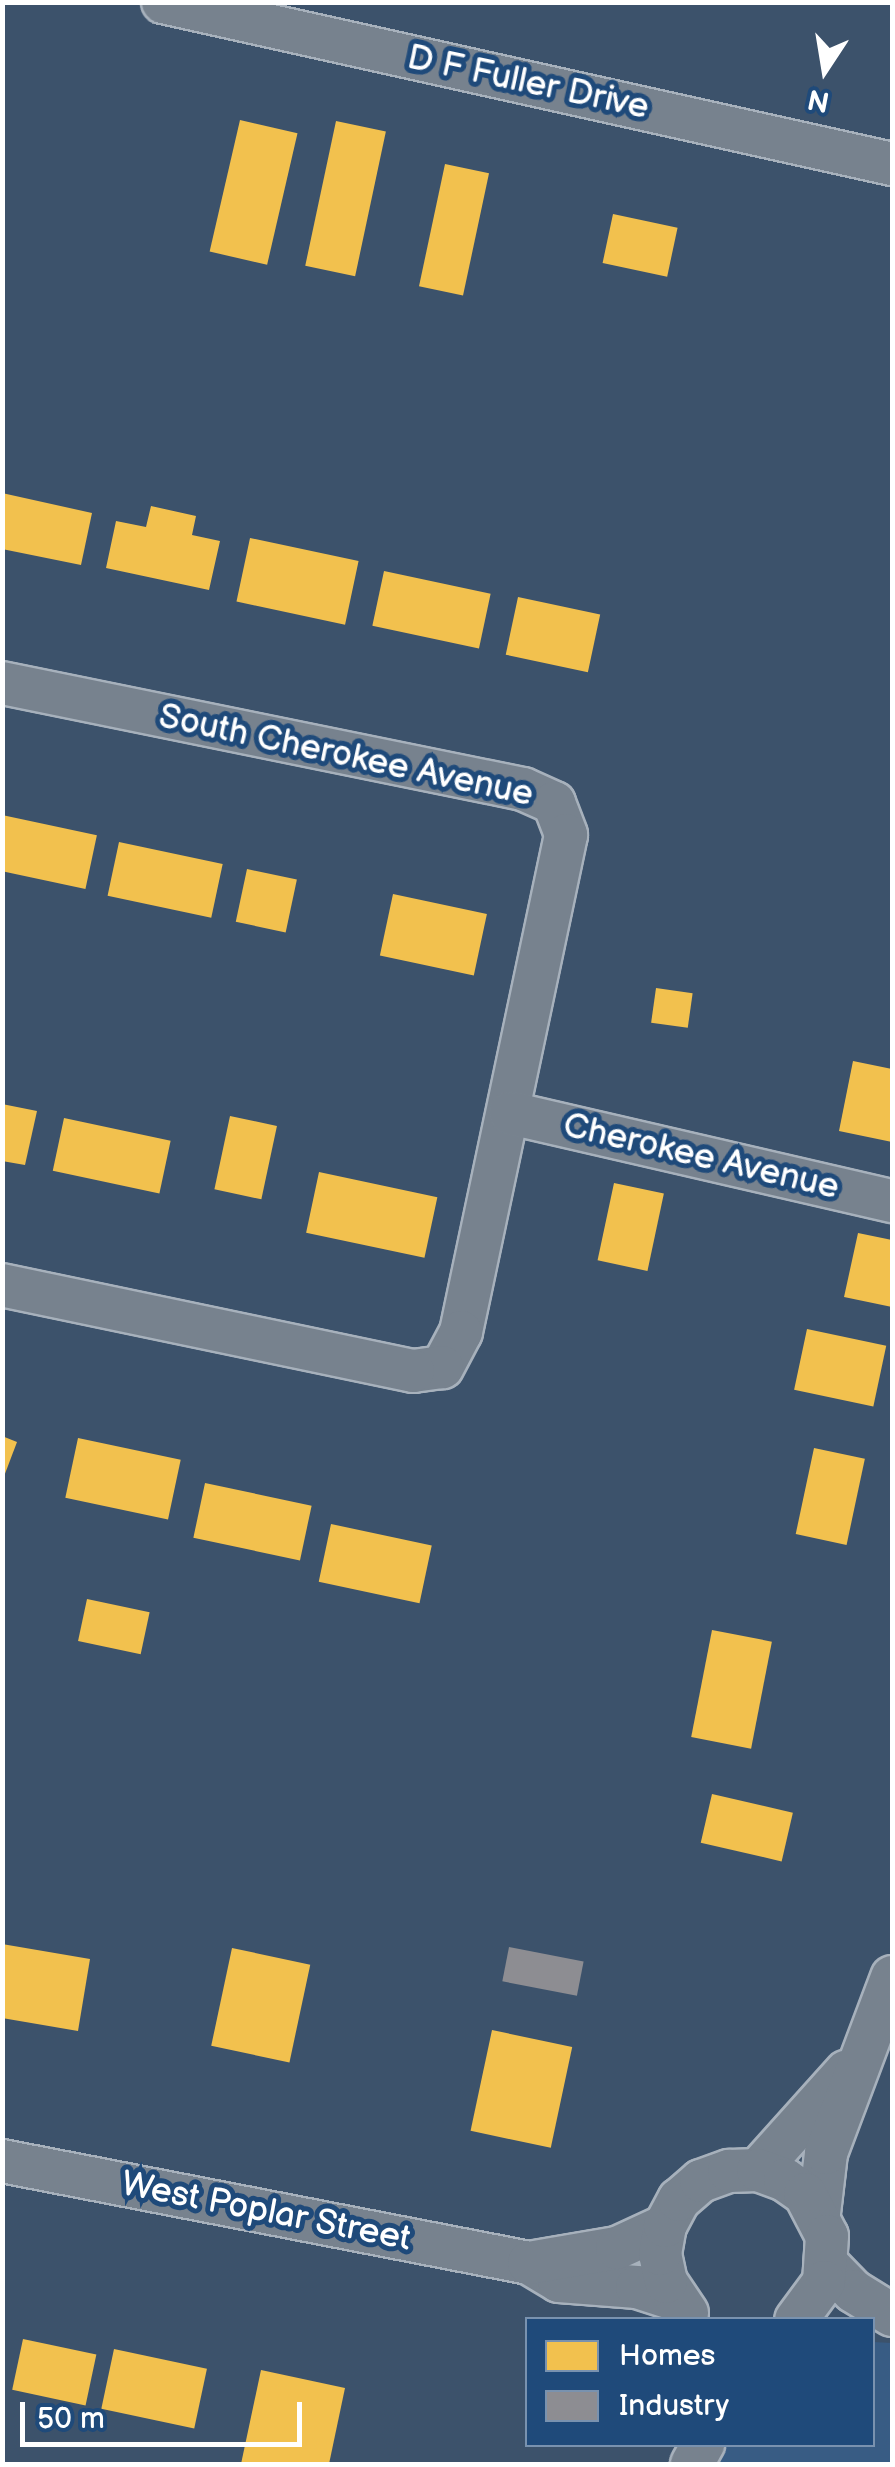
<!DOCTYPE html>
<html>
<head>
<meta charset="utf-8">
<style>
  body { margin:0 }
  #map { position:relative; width:895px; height:2467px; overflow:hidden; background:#3c526b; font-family:"Balsamiq Sans",sans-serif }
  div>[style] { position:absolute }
  .built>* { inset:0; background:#385c84 }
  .homes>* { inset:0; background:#f2c14e; transform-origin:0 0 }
  .industry>* { inset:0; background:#8d8d92; transform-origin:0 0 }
  .roads { filter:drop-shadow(2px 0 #a7b1bc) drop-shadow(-2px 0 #a7b1bc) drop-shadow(0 2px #a7b1bc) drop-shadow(0 -2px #a7b1bc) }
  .street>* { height:42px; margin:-21px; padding:0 21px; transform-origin:21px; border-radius:21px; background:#77828e }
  span { translate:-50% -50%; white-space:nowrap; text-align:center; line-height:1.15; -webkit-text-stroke:10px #1f4a7a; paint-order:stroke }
  .street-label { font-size:35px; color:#fff }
  .frame { position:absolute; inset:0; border:5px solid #fff; pointer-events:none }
  .legend { position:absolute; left:525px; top:2317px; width:350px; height:130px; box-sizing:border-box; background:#1f4a7a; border:2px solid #7992af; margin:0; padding:12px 18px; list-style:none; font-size:30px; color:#fff }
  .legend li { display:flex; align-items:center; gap:20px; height:50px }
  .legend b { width:50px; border:2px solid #7992af }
  .north { position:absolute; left:775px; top:20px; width:100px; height:100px; -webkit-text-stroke:8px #1f4a7a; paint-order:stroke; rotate:192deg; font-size:28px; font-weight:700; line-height:40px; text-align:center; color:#fff }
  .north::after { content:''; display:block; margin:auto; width:35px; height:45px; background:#fff; clip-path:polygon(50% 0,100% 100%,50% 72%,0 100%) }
  .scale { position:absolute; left:20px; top:2402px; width:282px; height:45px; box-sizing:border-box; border:5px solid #fff; border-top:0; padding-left:12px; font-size:30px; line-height:35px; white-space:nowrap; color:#fff; -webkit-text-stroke:8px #1f4a7a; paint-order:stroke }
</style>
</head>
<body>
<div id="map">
  <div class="built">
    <i style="clip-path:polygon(873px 2342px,892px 2343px,892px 2464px,673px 2464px,677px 2445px,872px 2444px)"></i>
  </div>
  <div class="homes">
    <i style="left:240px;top:120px;width:59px;height:135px;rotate:13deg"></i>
    <i style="left:336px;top:121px;width:51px;height:148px;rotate:12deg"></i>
    <i style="left:445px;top:164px;width:45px;height:125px;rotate:12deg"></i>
    <i style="left:613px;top:214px;width:66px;height:50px;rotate:12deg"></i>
    <i style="clip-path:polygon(2px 493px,92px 513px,81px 565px,2px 549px)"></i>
    <i style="clip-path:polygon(151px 506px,196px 516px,192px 535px,220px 541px,209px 590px,106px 568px,116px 521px,146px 527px)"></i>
    <i style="left:250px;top:538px;width:111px;height:65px;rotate:12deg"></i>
    <i style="left:384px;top:571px;width:109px;height:56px;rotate:12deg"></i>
    <i style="left:518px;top:597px;width:84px;height:59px;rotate:12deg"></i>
    <i style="left:2px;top:815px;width:97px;height:55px;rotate:12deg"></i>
    <i style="left:119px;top:842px;width:106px;height:55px;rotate:12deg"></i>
    <i style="left:247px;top:869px;width:51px;height:54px;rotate:12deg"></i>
    <i style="left:393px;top:894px;width:96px;height:63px;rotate:12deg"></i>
    <i style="left:656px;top:988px;width:37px;height:35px;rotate:8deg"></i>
    <i style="clip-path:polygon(853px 1061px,892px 1069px,892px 1142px,839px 1131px)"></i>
    <i style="clip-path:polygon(2px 1104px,37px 1111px,25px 1165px,2px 1161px)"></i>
    <i style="left:230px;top:1116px;width:48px;height:75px;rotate:12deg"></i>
    <i style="left:64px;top:1118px;width:109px;height:54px;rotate:12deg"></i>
    <i style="left:319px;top:1172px;width:121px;height:62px;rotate:12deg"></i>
    <i style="left:614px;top:1183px;width:51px;height:79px;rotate:12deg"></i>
    <i style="clip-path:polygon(858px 1233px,892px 1240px,892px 1307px,844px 1297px)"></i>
    <i style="left:807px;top:1329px;width:81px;height:62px;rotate:12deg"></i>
    <i style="clip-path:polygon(2px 1436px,17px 1442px,3px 1479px,2px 1479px)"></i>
    <i style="left:78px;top:1438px;width:105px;height:61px;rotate:12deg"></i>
    <i style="left:814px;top:1448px;width:52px;height:88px;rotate:12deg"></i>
    <i style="left:205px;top:1483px;width:109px;height:56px;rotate:12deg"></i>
    <i style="left:331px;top:1524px;width:103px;height:59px;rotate:12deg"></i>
    <i style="left:87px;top:1599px;width:64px;height:43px;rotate:12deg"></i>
    <i style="left:712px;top:1630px;width:61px;height:109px;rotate:11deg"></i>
    <i style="left:712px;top:1794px;width:83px;height:50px;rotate:13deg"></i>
    <i style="clip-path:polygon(2px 1944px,90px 1959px,78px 2031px,2px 2018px)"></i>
    <i style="left:232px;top:1948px;width:80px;height:100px;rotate:12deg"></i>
    <i style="left:492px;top:2030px;width:82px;height:103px;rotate:12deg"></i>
    <i style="left:23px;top:2339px;width:75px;height:52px;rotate:12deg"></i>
    <i style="left:114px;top:2349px;width:95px;height:61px;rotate:12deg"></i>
    <i style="clip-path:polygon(261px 2370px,345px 2388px,329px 2464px,241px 2464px)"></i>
  </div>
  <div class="industry">
    <i style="left:509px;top:1947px;width:76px;height:35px;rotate:11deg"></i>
  </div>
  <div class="roads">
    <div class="street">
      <i style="left:163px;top:2px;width:747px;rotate:12.53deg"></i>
      <i style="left:2px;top:683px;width:532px;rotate:11.5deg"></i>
      <i style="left:523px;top:789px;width:34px;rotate:24deg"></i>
      <i style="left:554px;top:803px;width:34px;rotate:69deg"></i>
      <i style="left:566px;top:835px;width:508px;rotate:101.93deg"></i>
      <i style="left:461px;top:1332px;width:40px;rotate:118deg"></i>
      <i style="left:442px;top:1367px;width:29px;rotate:172deg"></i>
      <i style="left:413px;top:1371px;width:420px;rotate:-168.2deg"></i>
      <i style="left:510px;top:1113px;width:392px;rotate:13deg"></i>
      <i style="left:2px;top:2161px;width:537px;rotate:10.95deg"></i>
      <i style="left:529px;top:2263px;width:35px;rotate:31deg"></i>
      <i style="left:559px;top:2281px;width:78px;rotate:4.4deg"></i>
      <i style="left:637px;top:2287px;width:40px;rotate:18deg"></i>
      <i style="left:758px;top:2170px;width:132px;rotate:-48.1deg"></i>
      <i style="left:819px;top:2213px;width:60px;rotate:-83.3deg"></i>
      <i style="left:826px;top:2153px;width:188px;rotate:-69.4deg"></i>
      <i style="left:529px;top:2263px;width:89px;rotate:-9.7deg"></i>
      <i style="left:617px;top:2248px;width:53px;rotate:-24.6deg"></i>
      <i style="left:828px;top:2265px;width:36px;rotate:46deg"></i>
      <i style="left:853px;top:2291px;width:46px;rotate:31.6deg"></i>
      <i style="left:687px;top:2313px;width:37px;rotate:-124deg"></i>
      <i style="left:666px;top:2282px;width:29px;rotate:-102deg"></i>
      <i style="left:660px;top:2254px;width:28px;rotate:-80deg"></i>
      <i style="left:665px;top:2226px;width:30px;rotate:-62deg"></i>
      <i style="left:679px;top:2200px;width:29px;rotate:-41deg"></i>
      <i style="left:701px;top:2181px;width:30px;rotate:-20deg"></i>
      <i style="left:729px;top:2171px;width:29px;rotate:-2deg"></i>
      <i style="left:758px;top:2170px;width:29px;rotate:20deg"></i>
      <i style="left:785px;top:2180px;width:24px;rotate:35deg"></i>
      <i style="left:805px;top:2194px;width:47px;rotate:62.4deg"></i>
      <i style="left:827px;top:2236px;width:46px;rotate:93.7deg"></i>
      <i style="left:824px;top:2282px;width:47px;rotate:126.4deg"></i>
      <i style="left:692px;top:2464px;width:23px;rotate:-61deg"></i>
    </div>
  </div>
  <div class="street-label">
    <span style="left:528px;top:83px;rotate:12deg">D F Fuller Drive</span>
    <span style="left:346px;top:756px;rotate:12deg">South Cherokee Avenue</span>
    <span style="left:701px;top:1157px;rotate:13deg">Cherokee Avenue</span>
    <span style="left:266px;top:2212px;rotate:11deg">West Poplar Street</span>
  </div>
  <div class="frame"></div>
  <ul class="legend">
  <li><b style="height:28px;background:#f2c14e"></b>Homes</li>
  <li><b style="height:28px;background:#8d8d92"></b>Industry</li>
  </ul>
  <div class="north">N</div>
  <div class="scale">50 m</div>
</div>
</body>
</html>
